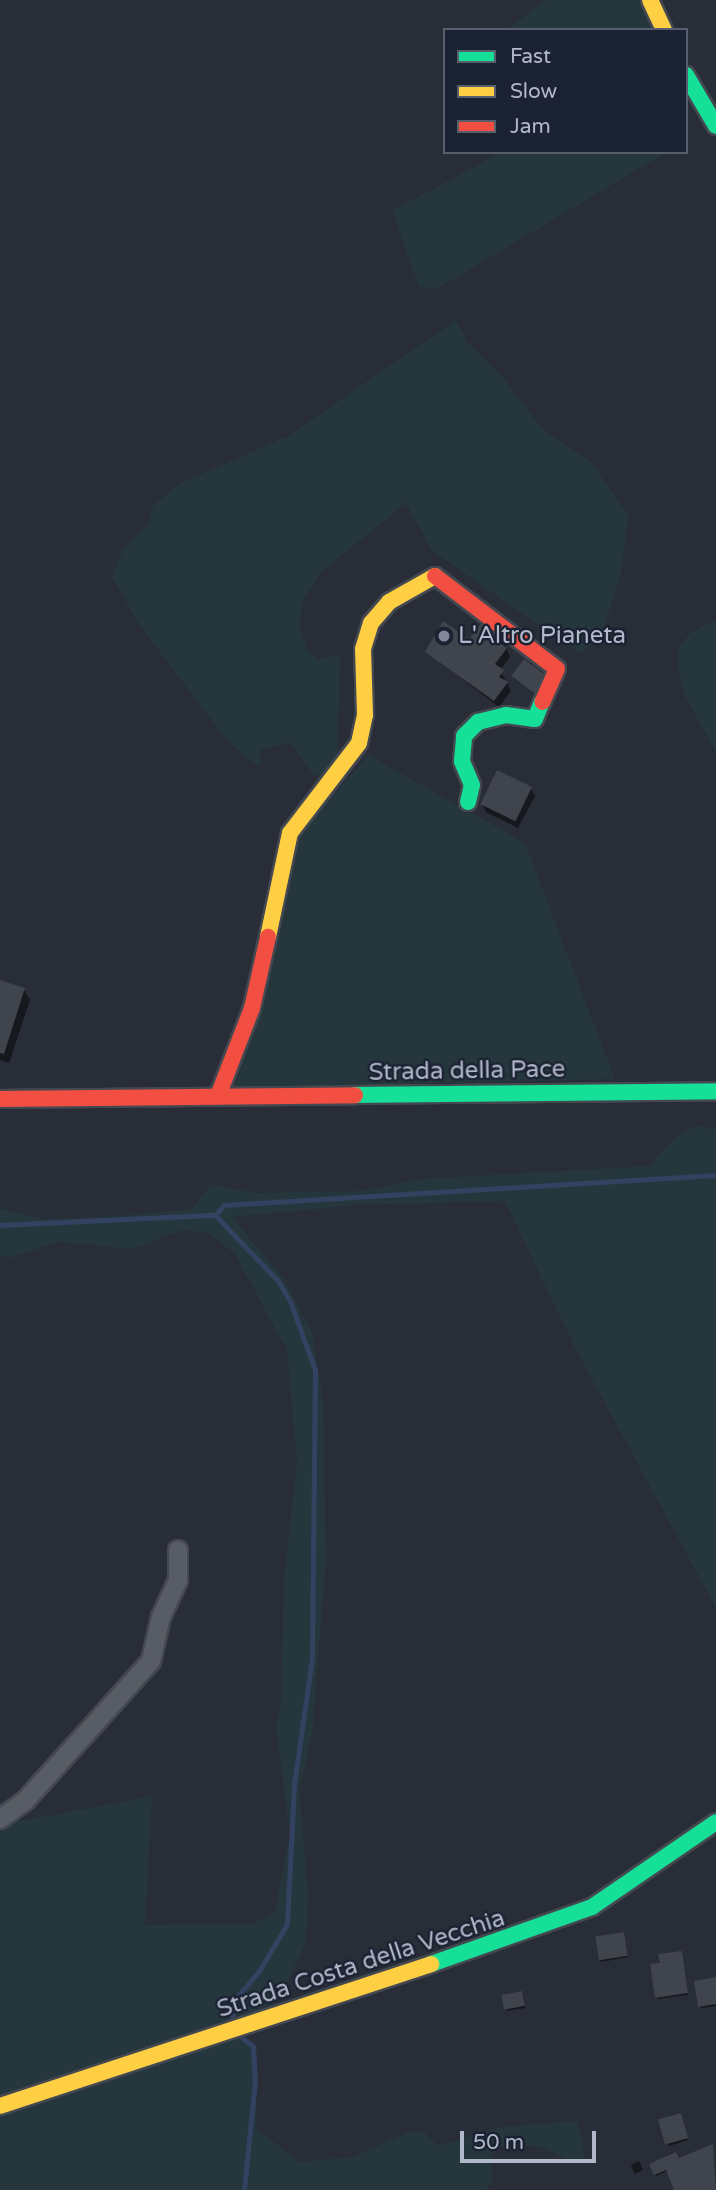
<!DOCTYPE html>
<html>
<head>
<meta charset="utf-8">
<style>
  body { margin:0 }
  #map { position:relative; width:716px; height:2190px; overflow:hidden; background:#282d37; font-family:"Varela Round",sans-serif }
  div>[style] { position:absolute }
  .green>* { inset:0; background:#25373d }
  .shadow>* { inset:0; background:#0007; transform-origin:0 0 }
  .stream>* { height:5px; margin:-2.5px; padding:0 2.5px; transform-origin:2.5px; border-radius:2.5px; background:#344261 }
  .building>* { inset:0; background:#40444d; transform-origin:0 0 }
  .roads { filter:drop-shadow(2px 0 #444850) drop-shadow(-2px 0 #444850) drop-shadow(0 2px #444850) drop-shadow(0 -2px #444850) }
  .street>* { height:18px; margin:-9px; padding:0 9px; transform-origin:9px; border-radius:9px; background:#585c65 }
  .fast>* { height:16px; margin:-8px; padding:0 8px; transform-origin:8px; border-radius:8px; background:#16e098 }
  .slow>* { height:16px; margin:-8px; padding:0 8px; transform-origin:8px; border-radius:8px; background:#ffcf43 }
  .jam>* { height:16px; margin:-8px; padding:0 8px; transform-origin:8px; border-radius:8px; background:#f24e42 }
  .dots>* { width:19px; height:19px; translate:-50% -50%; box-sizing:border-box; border:4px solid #1b2232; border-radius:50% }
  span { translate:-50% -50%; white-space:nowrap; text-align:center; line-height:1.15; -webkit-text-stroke:5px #1b2232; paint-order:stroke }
  .poi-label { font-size:24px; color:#b1b8c9 }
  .left { translate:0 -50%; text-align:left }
  .street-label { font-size:24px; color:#b1b8c9 }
  .legend { position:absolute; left:443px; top:28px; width:245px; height:126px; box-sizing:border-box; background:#1b2232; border:2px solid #575e6e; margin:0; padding:9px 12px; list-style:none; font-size:21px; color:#b1b8c9 }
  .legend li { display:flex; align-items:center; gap:14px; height:35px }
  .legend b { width:35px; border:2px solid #575e6e }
  .scale { position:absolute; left:460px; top:2131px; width:136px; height:32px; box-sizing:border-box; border:4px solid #b1b8c9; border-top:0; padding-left:9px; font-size:21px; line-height:24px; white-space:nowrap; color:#b1b8c9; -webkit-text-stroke:5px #1b2232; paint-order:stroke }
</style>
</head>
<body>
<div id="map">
  <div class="green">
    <i style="clip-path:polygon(546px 0,643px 0,657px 30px,506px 30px)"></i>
    <i style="clip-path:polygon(502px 152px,667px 152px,439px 288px,419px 287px,392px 211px)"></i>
    <i style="clip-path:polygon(456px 320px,468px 343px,505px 380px,544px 431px,590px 461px,628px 515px,622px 569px,601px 638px,580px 653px,432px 551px,406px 503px,321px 572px,302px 603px,300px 628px,307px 650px,318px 660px,340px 654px,337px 766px,315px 777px,290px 743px,261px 749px,260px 767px,230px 744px,140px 626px,112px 577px,123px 550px,147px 525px,153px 506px,179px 484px,288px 436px)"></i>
    <i style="clip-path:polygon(716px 620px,716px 752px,686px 698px,678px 671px,679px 647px,690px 633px)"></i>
    <i style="clip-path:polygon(368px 755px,525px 843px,615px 1079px,235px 1088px,300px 833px)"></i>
    <i style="clip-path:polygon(695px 1126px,716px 1129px,716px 1608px,574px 1346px,505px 1201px,357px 1205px,232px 1217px,283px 1278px,312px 1332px,323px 1401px,326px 1561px,312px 1735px,299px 1789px,308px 1894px,306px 1942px,275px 2007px,0 2100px,0 1825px,152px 1796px,145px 1925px,251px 1924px,275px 1913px,290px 1834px,276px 1727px,281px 1704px,284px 1579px,297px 1461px,287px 1350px,234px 1253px,208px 1233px,183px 1230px,133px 1249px,59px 1242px,9px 1258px,0 1256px,0 1208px,42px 1219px,122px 1216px,192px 1209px,211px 1185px,256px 1193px,361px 1191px,422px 1179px,649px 1166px,674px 1139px)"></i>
    <i style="clip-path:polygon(243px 2036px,256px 2047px,256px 2128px,299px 2162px,353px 2157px,409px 2132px,423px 2131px,438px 2146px,500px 2127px,578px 2121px,586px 2161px,573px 2163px,543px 2147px,507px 2144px,496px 2149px,491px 2160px,492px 2180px,486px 2190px,0 2190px,0 2114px)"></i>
  </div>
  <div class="shadow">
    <i style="clip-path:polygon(502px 638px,510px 657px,500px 670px,511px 691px,499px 707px,427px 652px)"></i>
    <i style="clip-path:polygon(530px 788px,535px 796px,518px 828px,486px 812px,482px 804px)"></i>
    <i style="clip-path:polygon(0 982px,24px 990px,30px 1000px,9px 1063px,0 1060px)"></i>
    <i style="clip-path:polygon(624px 1936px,628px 1957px,601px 1962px,600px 1960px)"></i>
    <i style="clip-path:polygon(662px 1964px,683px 1964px,688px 1995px,657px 1999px)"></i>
    <i style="clip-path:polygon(716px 1979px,716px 2006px,701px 2008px,700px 2006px)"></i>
    <i style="clip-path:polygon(523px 1995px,525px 2008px,507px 2011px,506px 2009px)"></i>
    <i style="clip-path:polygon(681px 2117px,688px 2140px,669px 2146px,668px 2144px)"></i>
    <i style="clip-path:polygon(712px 2146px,716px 2190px,676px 2190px,668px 2171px,656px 2176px,651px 2164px,679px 2161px)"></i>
    <i style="left:639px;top:2161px;width:10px;height:9px;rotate:66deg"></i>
  </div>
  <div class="stream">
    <i style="left:215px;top:1215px;width:13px;rotate:-48deg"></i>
    <i style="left:224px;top:1205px;width:493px;rotate:-3.5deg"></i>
    <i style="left:0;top:1225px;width:215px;rotate:-2.7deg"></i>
    <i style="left:215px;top:1215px;width:91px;rotate:46.3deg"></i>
    <i style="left:278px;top:1281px;width:23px;rotate:59deg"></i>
    <i style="left:290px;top:1301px;width:73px;rotate:70.1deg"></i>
    <i style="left:315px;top:1370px;width:288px;rotate:90.6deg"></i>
    <i style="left:312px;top:1658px;width:128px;rotate:98.1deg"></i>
    <i style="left:294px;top:1785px;width:139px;rotate:92.9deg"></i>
    <i style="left:287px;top:1924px;width:55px;rotate:120.8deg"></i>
    <i style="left:259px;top:1971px;width:39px;rotate:130deg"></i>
    <i style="left:234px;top:2001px;width:15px;rotate:98deg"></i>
    <i style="left:240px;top:2036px;width:16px;rotate:38deg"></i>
    <i style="left:253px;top:2046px;width:35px;rotate:87deg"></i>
    <i style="left:255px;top:2081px;width:110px;rotate:95.8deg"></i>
  </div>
  <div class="building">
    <i style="clip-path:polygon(443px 621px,469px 639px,482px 622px,504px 637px,500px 643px,507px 648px,495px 664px,504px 670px,499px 677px,508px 682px,494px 701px,425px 652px)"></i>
    <i style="left:524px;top:659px;width:34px;height:21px;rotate:37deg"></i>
    <i style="left:497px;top:770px;width:39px;height:38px;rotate:26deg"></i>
    <i style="clip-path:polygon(0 980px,25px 988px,4px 1054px,0 1053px)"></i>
    <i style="left:624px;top:1932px;width:24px;height:29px;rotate:81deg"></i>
    <i style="clip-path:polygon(682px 1951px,688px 1993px,655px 1998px,650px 1964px,660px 1963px,658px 1954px)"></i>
    <i style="clip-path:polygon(716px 1977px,716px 2004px,698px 2007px,694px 1981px)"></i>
    <i style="left:522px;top:1991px;width:15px;height:21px;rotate:79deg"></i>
    <i style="left:681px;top:2113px;width:26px;height:24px;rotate:74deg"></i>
    <i style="clip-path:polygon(713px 2144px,716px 2190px,674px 2190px,666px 2170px,654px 2175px,649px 2164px,676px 2152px,679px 2158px)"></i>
  </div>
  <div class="roads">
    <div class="street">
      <i style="left:0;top:1819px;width:32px;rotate:-36deg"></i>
      <i style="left:26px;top:1800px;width:187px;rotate:-48deg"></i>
      <i style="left:151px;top:1661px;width:45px;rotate:-77.2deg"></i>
      <i style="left:161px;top:1617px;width:41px;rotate:-65.3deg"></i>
      <i style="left:178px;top:1580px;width:30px;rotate:-90deg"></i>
    </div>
    <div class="fast">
      <i style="left:686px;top:75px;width:59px;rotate:59.5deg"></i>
      <i style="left:468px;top:802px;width:17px;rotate:-77deg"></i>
      <i style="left:472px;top:785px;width:26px;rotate:-113deg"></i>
      <i style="left:462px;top:761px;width:25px;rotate:-85deg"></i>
      <i style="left:464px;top:736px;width:20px;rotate:-45deg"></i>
      <i style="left:478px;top:722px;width:29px;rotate:-14deg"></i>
      <i style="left:506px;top:715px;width:29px;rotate:8deg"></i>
      <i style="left:535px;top:719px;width:18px;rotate:-68deg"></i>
      <i style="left:355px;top:1095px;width:361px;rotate:-0.6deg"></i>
      <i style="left:431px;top:1964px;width:171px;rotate:-19.5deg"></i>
      <i style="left:592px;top:1907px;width:150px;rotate:-34.4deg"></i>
    </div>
    <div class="slow">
      <i style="left:650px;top:0;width:33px;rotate:65deg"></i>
      <i style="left:268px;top:937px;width:106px;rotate:-78.1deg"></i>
      <i style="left:290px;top:833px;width:113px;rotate:-52.5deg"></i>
      <i style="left:359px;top:743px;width:29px;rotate:-78deg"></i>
      <i style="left:365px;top:715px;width:66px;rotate:-91.7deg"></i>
      <i style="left:363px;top:649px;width:27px;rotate:-73deg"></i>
      <i style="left:371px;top:623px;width:28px;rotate:-49deg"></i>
      <i style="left:389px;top:602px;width:53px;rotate:-29.5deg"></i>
      <i style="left:0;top:2106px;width:454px;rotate:-18.2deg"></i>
    </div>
    <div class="jam">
      <i style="left:435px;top:576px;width:153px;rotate:37.3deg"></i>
      <i style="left:557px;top:669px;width:36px;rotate:114deg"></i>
      <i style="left:218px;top:1096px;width:94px;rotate:-68.9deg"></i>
      <i style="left:252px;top:1008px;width:73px;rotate:-77.3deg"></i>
      <i style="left:0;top:1099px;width:355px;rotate:-0.6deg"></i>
    </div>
  </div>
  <div class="dots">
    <i style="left:444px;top:636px;background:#818796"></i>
  </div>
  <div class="poi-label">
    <span class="left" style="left:458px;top:636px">L'Altro Pianeta</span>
  </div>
  <div class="street-label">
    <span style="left:467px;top:1071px;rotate:-1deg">Strada della Pace</span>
    <span style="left:361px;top:1964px;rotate:-18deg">Strada Costa della Vecchia</span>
  </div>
  <ul class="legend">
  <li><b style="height:9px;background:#16e098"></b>Fast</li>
  <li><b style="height:9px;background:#ffcf43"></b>Slow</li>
  <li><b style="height:9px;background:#f24e42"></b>Jam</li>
  </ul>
  <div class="scale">50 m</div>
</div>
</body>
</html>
